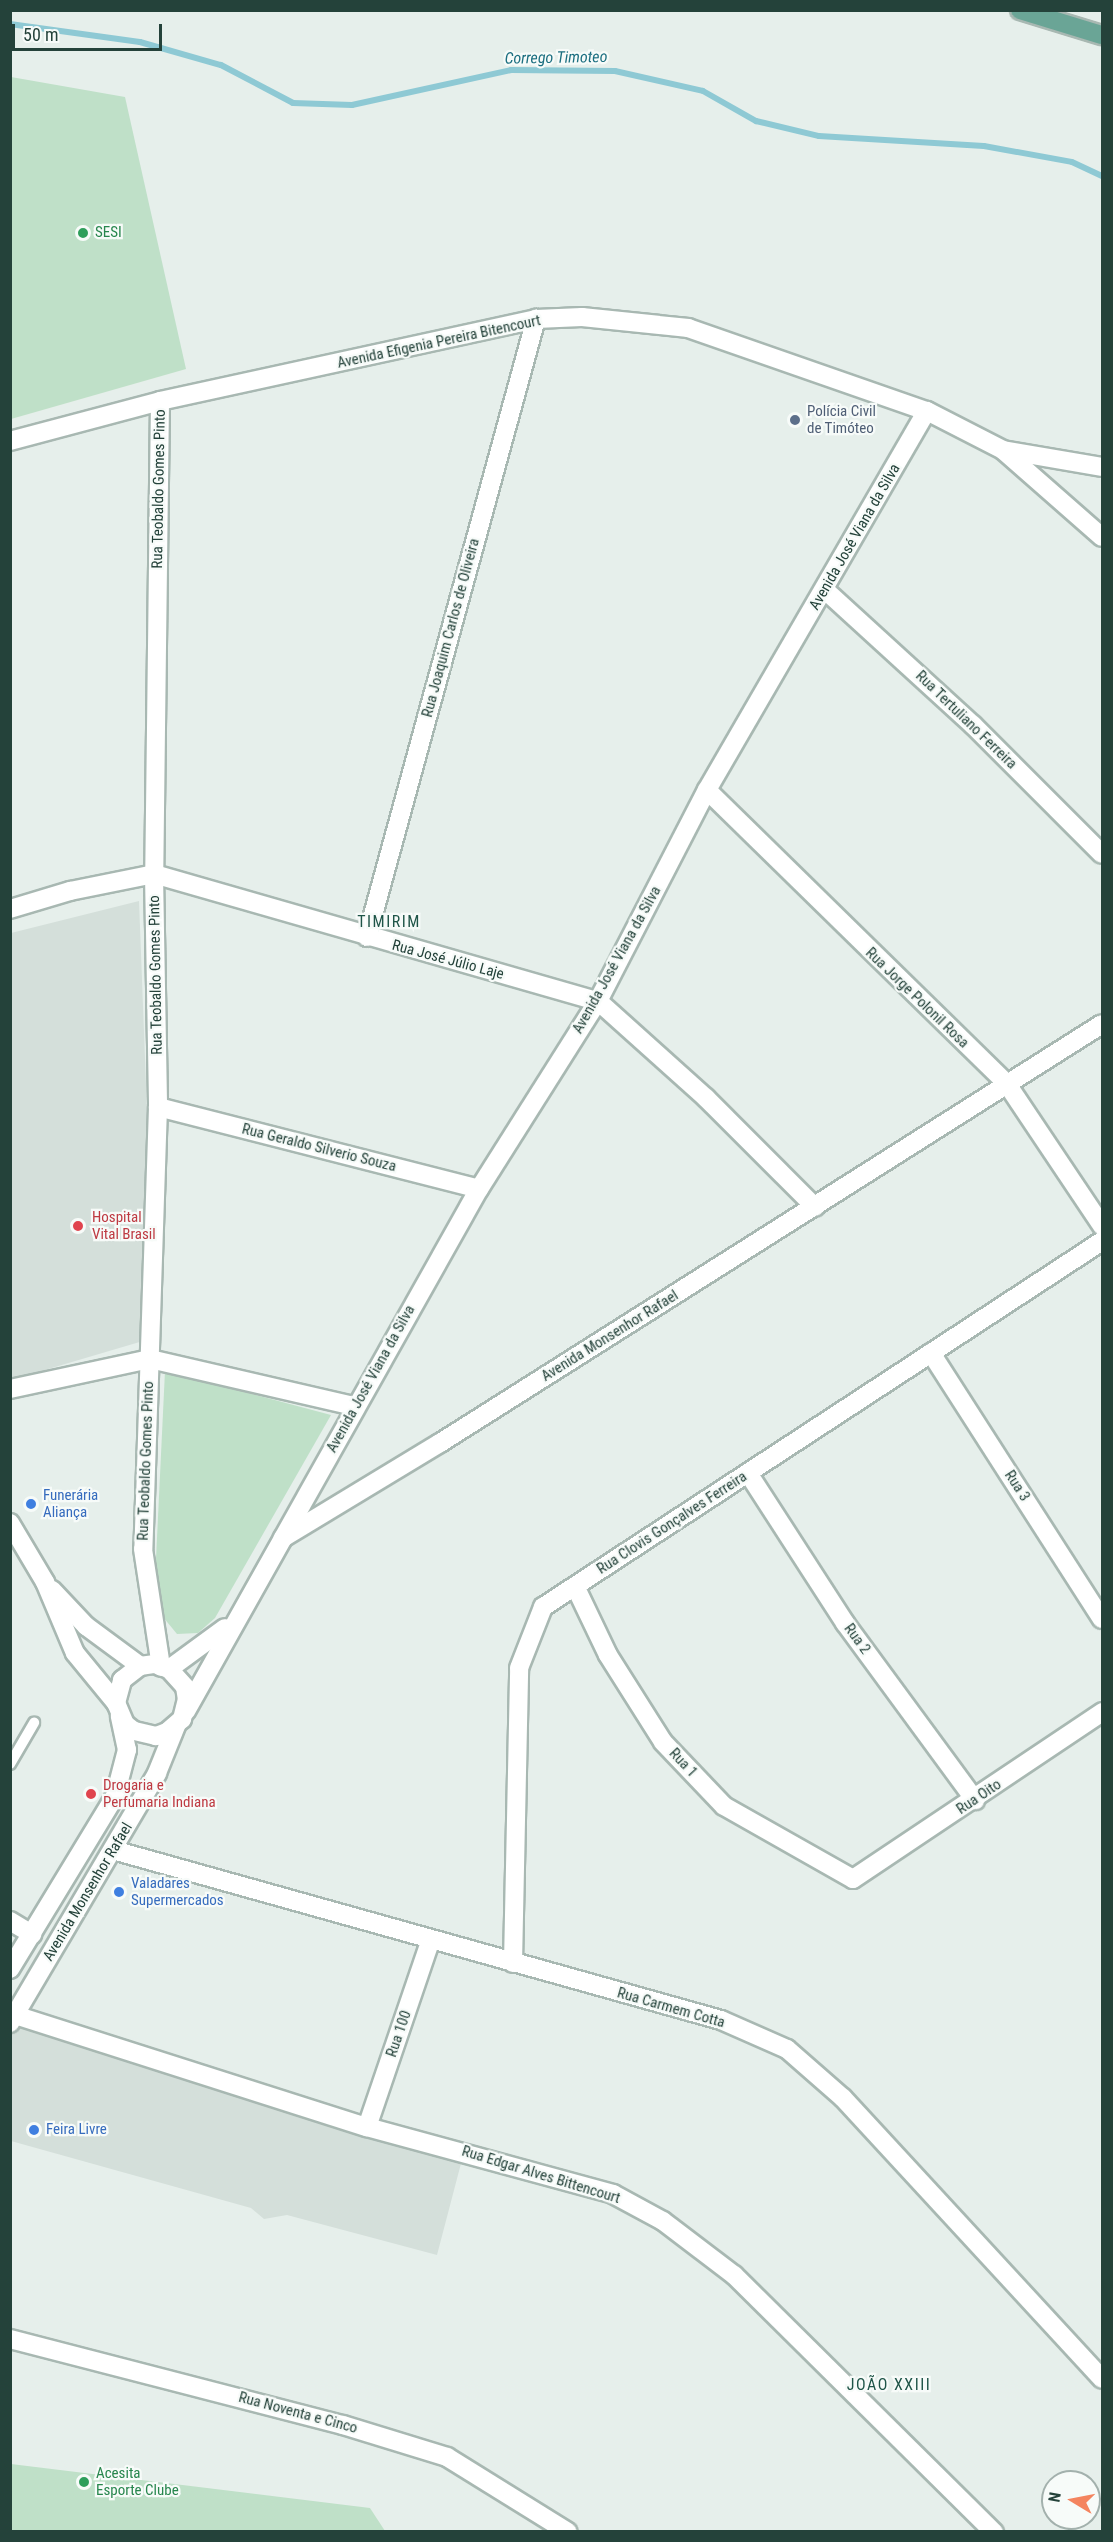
<!DOCTYPE html>
<html>
<head>
<meta charset="utf-8">
<style>
  body { margin:0 }
  #map { position:relative; width:1113px; height:2542px; overflow:hidden; background:#e6efeb; font-family:"Roboto Condensed",sans-serif }
  div>[style] { position:absolute }
  .built>* { inset:0; background:#d4dfda }
  .green>* { inset:0; background:#bfe0c8 }
  .stream>* { height:6px; margin:-3px; padding:0 3px; transform-origin:3px; border-radius:3px; background:#8ec9d4 }
  .roads { filter:drop-shadow(2px 0 #a8b8b2) drop-shadow(-2px 0 #a8b8b2) drop-shadow(0 2px #a8b8b2) drop-shadow(0 -2px #a8b8b2) }
  .lane>* { height:10px; margin:-5px; padding:0 5px; transform-origin:5px; border-radius:5px; background:#fff }
  .street>* { height:18px; margin:-9px; padding:0 9px; transform-origin:9px; border-radius:9px; background:#fff }
  .secondary>* { height:18px; margin:-9px; padding:0 9px; transform-origin:9px; border-radius:9px; background:#fff }
  .primary>* { height:18px; margin:-9px; padding:0 9px; transform-origin:9px; border-radius:9px; background:#6aa596 }
  .dots>* { width:16px; height:16px; translate:-50% -50%; box-sizing:border-box; border:3px solid #f7fbf9; border-radius:50% }
  span { translate:-50% -50%; white-space:nowrap; text-align:center; line-height:1.15; -webkit-text-stroke:4.5px #f7fbf9; paint-order:stroke }
  .leisure-label { font-size:15px; color:#27864d }
  .left { translate:0 -50%; text-align:left }
  .street-label { font-size:15px; color:#24423a }
  .service-label { font-size:15px; color:#4e5e75 }
  .health-label { font-size:15px; color:#be3a42 }
  .shop-label { font-size:15px; color:#366cbe }
  .water-label { font-size:16px; color:#1c6f80; font-style:italic }
  .neighbourhood-label { font-size:16px; color:#1f5548; letter-spacing:1.5px }
  .frame { position:absolute; inset:0; border:12px solid #24423a; pointer-events:none }
  .north { position:absolute; left:1041px; top:2470px; width:60px; height:60px; box-sizing:border-box; background:#f7fbf9; border:2px solid #a3b1ad; border-radius:50%; rotate:280deg; font-size:16px; font-weight:700; line-height:24px; text-align:center; color:#24423a }
  .north::after { content:''; display:block; margin:auto; width:21px; height:27px; background:#f4845f; clip-path:polygon(50% 0,100% 100%,50% 72%,0 100%) }
  .scale { position:absolute; left:12px; top:24px; width:150px; height:27px; box-sizing:border-box; border:3px solid #24423a; border-top:0; padding-left:8px; font-size:18px; line-height:21px; white-space:nowrap; color:#24423a; -webkit-text-stroke:4px #f7fbf9; paint-order:stroke }
</style>
</head>
<body>
<div id="map">
  <div class="built">
    <i style="clip-path:polygon(139px 901px,147px 1111px,143px 1341px,11px 1380px,11px 933px)"></i>
    <i style="clip-path:polygon(15px 2015px,464px 2152px,437px 2255px,287px 2215px,264px 2219px,251px 2208px,11px 2141px,10px 2025px)"></i>
  </div>
  <div class="green">
    <i style="clip-path:polygon(11px 77px,125px 97px,186px 369px,11px 419px)"></i>
    <i style="clip-path:polygon(165px 1371px,331px 1415px,215px 1618px,198px 1633px,177px 1634px,163px 1617px,155px 1580px)"></i>
    <i style="clip-path:polygon(11px 2464px,370px 2508px,385px 2531px,11px 2531px)"></i>
  </div>
  <div class="stream">
    <i style="left:10px;top:24px;width:131px;rotate:7.9deg"></i>
    <i style="left:140px;top:42px;width:84px;rotate:15.9deg"></i>
    <i style="left:221px;top:65px;width:81px;rotate:27.8deg"></i>
    <i style="left:293px;top:103px;width:59px;rotate:1.9deg"></i>
    <i style="left:352px;top:105px;width:163px;rotate:-12.4deg"></i>
    <i style="left:511px;top:70px;width:104px;rotate:0.6deg"></i>
    <i style="left:615px;top:71px;width:90px;rotate:12.8deg"></i>
    <i style="left:703px;top:91px;width:61px;rotate:29.5deg"></i>
    <i style="left:756px;top:121px;width:65px;rotate:13.4deg"></i>
    <i style="left:819px;top:136px;width:165px;rotate:3.5deg"></i>
    <i style="left:984px;top:146px;width:89px;rotate:10.3deg"></i>
    <i style="left:1072px;top:162px;width:33px;rotate:25deg"></i>
  </div>
  <div class="roads">
    <div class="lane">
      <i style="left:10px;top:1764px;width:48px;rotate:-59.7deg"></i>
    </div>
    <div class="street">
      <i style="left:160px;top:401px;width:473px;rotate:90.7deg"></i>
      <i style="left:154px;top:874px;width:233px;rotate:89deg"></i>
      <i style="left:158px;top:1107px;width:442px;rotate:91.9deg"></i>
      <i style="left:143px;top:1549px;width:119px;rotate:81.3deg"></i>
      <i style="left:10px;top:441px;width:155px;rotate:-14.9deg"></i>
      <i style="left:160px;top:401px;width:385px;rotate:-12.3deg"></i>
      <i style="left:536px;top:319px;width:46px;rotate:-2.5deg"></i>
      <i style="left:582px;top:317px;width:107px;rotate:5.9deg"></i>
      <i style="left:688px;top:328px;width:253px;rotate:19.2deg"></i>
      <i style="left:927px;top:411px;width:85px;rotate:27.2deg"></i>
      <i style="left:1003px;top:450px;width:100px;rotate:9.7deg"></i>
      <i style="left:1004px;top:451px;width:130px;rotate:41.3deg"></i>
      <i style="left:825px;top:590px;width:200px;rotate:42.4deg"></i>
      <i style="left:973px;top:725px;width:182px;rotate:45deg"></i>
      <i style="left:707px;top:790px;width:420px;rotate:44.4deg"></i>
      <i style="left:1007px;top:1084px;width:171px;rotate:56.2deg"></i>
      <i style="left:10px;top:909px;width:63px;rotate:-16.7deg"></i>
      <i style="left:70px;top:891px;width:86px;rotate:-11.4deg"></i>
      <i style="left:154px;top:874px;width:462px;rotate:16deg"></i>
      <i style="left:598px;top:1001px;width:145px;rotate:41.9deg"></i>
      <i style="left:706px;top:1098px;width:154px;rotate:45deg"></i>
      <i style="left:367px;top:937px;width:641px;rotate:-74.71deg"></i>
      <i style="left:158px;top:1107px;width:331px;rotate:14.3deg"></i>
      <i style="left:931px;top:1353px;width:316px;rotate:57.3deg"></i>
      <i style="left:10px;top:1389px;width:143px;rotate:-12.1deg"></i>
      <i style="left:150px;top:1359px;width:209px;rotate:13deg"></i>
      <i style="left:748px;top:1473px;width:179px;rotate:57.1deg"></i>
      <i style="left:845px;top:1623px;width:220px;rotate:53.7deg"></i>
      <i style="left:10px;top:1523px;width:69px;rotate:59.3deg"></i>
      <i style="left:45px;top:1582px;width:77px;rotate:67.1deg"></i>
      <i style="left:75px;top:1653px;width:65px;rotate:50.6deg"></i>
      <i style="left:283px;top:1538px;width:400px;rotate:-60.7deg"></i>
      <i style="left:479px;top:1189px;width:222px;rotate:-57.7deg"></i>
      <i style="left:598px;top:1001px;width:237px;rotate:-62.7deg"></i>
      <i style="left:707px;top:790px;width:438px;rotate:-59.9deg"></i>
      <i style="left:575px;top:1586px;width:76px;rotate:64.4deg"></i>
      <i style="left:608px;top:1655px;width:103px;rotate:57.7deg"></i>
      <i style="left:663px;top:1742px;width:88px;rotate:46.4deg"></i>
      <i style="left:724px;top:1806px;width:148px;rotate:29.5deg"></i>
      <i style="left:853px;top:1879px;width:300px;rotate:-33.8deg"></i>
      <i style="left:52px;top:1590px;width:50px;rotate:46.6deg"></i>
      <i style="left:86px;top:1626px;width:67px;rotate:36.5deg"></i>
      <i style="left:113px;top:1850px;width:631px;rotate:15.62deg"></i>
      <i style="left:721px;top:2020px;width:72px;rotate:23.7deg"></i>
      <i style="left:787px;top:2049px;width:74px;rotate:41.2deg"></i>
      <i style="left:843px;top:2098px;width:382px;rotate:47.3deg"></i>
      <i style="left:10px;top:1921px;width:26px;rotate:31deg"></i>
      <i style="left:513px;top:1963px;width:295px;rotate:-88.8deg"></i>
      <i style="left:519px;top:1668px;width:66px;rotate:-68.5deg"></i>
      <i style="left:543px;top:1607px;width:668px;rotate:-33.21deg"></i>
      <i style="left:15px;top:2015px;width:369px;rotate:17.7deg"></i>
      <i style="left:367px;top:2127px;width:255px;rotate:15.2deg"></i>
      <i style="left:613px;top:2194px;width:57px;rotate:28.4deg"></i>
      <i style="left:663px;top:2221px;width:89px;rotate:37.3deg"></i>
      <i style="left:734px;top:2275px;width:366px;rotate:44.7deg"></i>
      <i style="left:367px;top:2127px;width:195px;rotate:-71.2deg"></i>
      <i style="left:10px;top:2339px;width:344px;rotate:14.5deg"></i>
      <i style="left:343px;top:2425px;width:109px;rotate:17.1deg"></i>
      <i style="left:447px;top:2457px;width:142px;rotate:31.8deg"></i>
    </div>
    <div class="secondary">
      <i style="left:169px;top:1669px;width:24px;rotate:48deg"></i>
      <i style="left:185px;top:1687px;width:12px;rotate:81deg"></i>
      <i style="left:187px;top:1699px;width:21px;rotate:104deg"></i>
      <i style="left:182px;top:1719px;width:20px;rotate:139deg"></i>
      <i style="left:167px;top:1732px;width:12px;rotate:160deg"></i>
      <i style="left:156px;top:1736px;width:23px;rotate:-167deg"></i>
      <i style="left:134px;top:1731px;width:11px;rotate:-142deg"></i>
      <i style="left:125px;top:1724px;width:23px;rotate:-113deg"></i>
      <i style="left:116px;top:1703px;width:24px;rotate:-75deg"></i>
      <i style="left:122px;top:1680px;width:23px;rotate:-38deg"></i>
      <i style="left:140px;top:1666px;width:15px;rotate:-8deg"></i>
      <i style="left:155px;top:1664px;width:15px;rotate:20deg"></i>
      <i style="left:169px;top:1669px;width:69px;rotate:-36.2deg"></i>
      <i style="left:186px;top:1711px;width:198px;rotate:-60.7deg"></i>
      <i style="left:283px;top:1538px;width:184px;rotate:-31.2deg"></i>
      <i style="left:440px;top:1443px;width:783px;rotate:-32.33deg"></i>
      <i style="left:10px;top:1969px;width:202px;rotate:-58.7deg"></i>
      <i style="left:115px;top:1796px;width:48px;rotate:-75.4deg"></i>
      <i style="left:127px;top:1750px;width:35px;rotate:-102deg"></i>
      <i style="left:10px;top:2023px;width:290px;rotate:-59.5deg"></i>
      <i style="left:157px;top:1773px;width:51px;rotate:-68deg"></i>
    </div>
    <div class="primary">
      <i style="left:1020px;top:10px;width:86px;rotate:17deg"></i>
    </div>
  </div>
  <div class="dots">
    <i style="left:83px;top:233px;background:#2e9e5b"></i>
    <i style="left:795px;top:420px;background:#5c6f8a"></i>
    <i style="left:78px;top:1226px;background:#e0444e"></i>
    <i style="left:31px;top:1504px;background:#3f7fe0"></i>
    <i style="left:91px;top:1794px;background:#e0444e"></i>
    <i style="left:119px;top:1892px;background:#3f7fe0"></i>
    <i style="left:34px;top:2130px;background:#3f7fe0"></i>
    <i style="left:84px;top:2482px;background:#2e9e5b"></i>
  </div>
  <div class="leisure-label">
    <span class="left" style="left:95px;top:233px">SESI</span>
    <span class="left" style="left:96px;top:2482px">Acesita<br>Esporte Clube</span>
  </div>
  <div class="street-label">
    <span style="left:439px;top:342px;rotate:-12deg">Avenida Efigenia Pereira Bitencourt</span>
    <span style="left:159px;top:489px;rotate:-89deg">Rua Teobaldo Gomes Pinto</span>
    <span style="left:855px;top:537px;rotate:-60deg">Avenida José Viana da Silva</span>
    <span style="left:451px;top:628px;rotate:-75deg">Rua Joaquim Carlos de Oliveira</span>
    <span style="left:966px;top:720px;rotate:44deg">Rua Tertuliano Ferreira</span>
    <span style="left:448px;top:960px;rotate:15deg">Rua José Júlio Laje</span>
    <span style="left:617px;top:960px;rotate:-61deg">Avenida José Viana da Silva</span>
    <span style="left:156px;top:975px;rotate:-91deg">Rua Teobaldo Gomes Pinto</span>
    <span style="left:917px;top:998px;rotate:44deg">Rua Jorge Polonil Rosa</span>
    <span style="left:319px;top:1148px;rotate:14deg">Rua Geraldo Silverio Souza</span>
    <span style="left:610px;top:1336px;rotate:-32deg">Avenida Monsenhor Rafael</span>
    <span style="left:371px;top:1379px;rotate:-61deg">Avenida José Viana da Silva</span>
    <span style="left:146px;top:1461px;rotate:-88deg">Rua Teobaldo Gomes Pinto</span>
    <span style="left:1017px;top:1486px;rotate:57deg">Rua 3</span>
    <span style="left:672px;top:1523px;rotate:-33deg">Rua Clovis Gonçalves Ferreira</span>
    <span style="left:857px;top:1639px;rotate:54deg">Rua 2</span>
    <span style="left:683px;top:1763px;rotate:47deg">Rua 1</span>
    <span style="left:979px;top:1797px;rotate:-34deg">Rua Oito</span>
    <span style="left:88px;top:1892px;rotate:-59deg">Avenida Monsenhor Rafael</span>
    <span style="left:671px;top:2008px;rotate:16deg">Rua Carmem Cotta</span>
    <span style="left:399px;top:2034px;rotate:-71deg">Rua 100</span>
    <span style="left:541px;top:2175px;rotate:17deg">Rua Edgar Alves Bittencourt</span>
    <span style="left:298px;top:2413px;rotate:15deg">Rua Noventa e Cinco</span>
  </div>
  <div class="service-label">
    <span class="left" style="left:807px;top:420px">Polícia Civil<br>de Timóteo</span>
  </div>
  <div class="health-label">
    <span class="left" style="left:92px;top:1226px">Hospital<br>Vital Brasil</span>
    <span class="left" style="left:103px;top:1794px">Drogaria e<br>Perfumaria Indiana</span>
  </div>
  <div class="shop-label">
    <span class="left" style="left:43px;top:1504px">Funerária<br>Aliança</span>
    <span class="left" style="left:131px;top:1892px">Valadares<br>Supermercados</span>
    <span class="left" style="left:46px;top:2130px">Feira Livre</span>
  </div>
  <div class="water-label">
    <span style="left:556px;top:58px;rotate:-1deg">Corrego Timoteo</span>
  </div>
  <div class="neighbourhood-label">
    <span style="left:389px;top:922px">TIMIRIM</span>
    <span style="left:889px;top:2385px">JOÃO XXIII</span>
  </div>
  <div class="frame"></div>
  <div class="north">N</div>
  <div class="scale">50 m</div>
</div>
</body>
</html>
